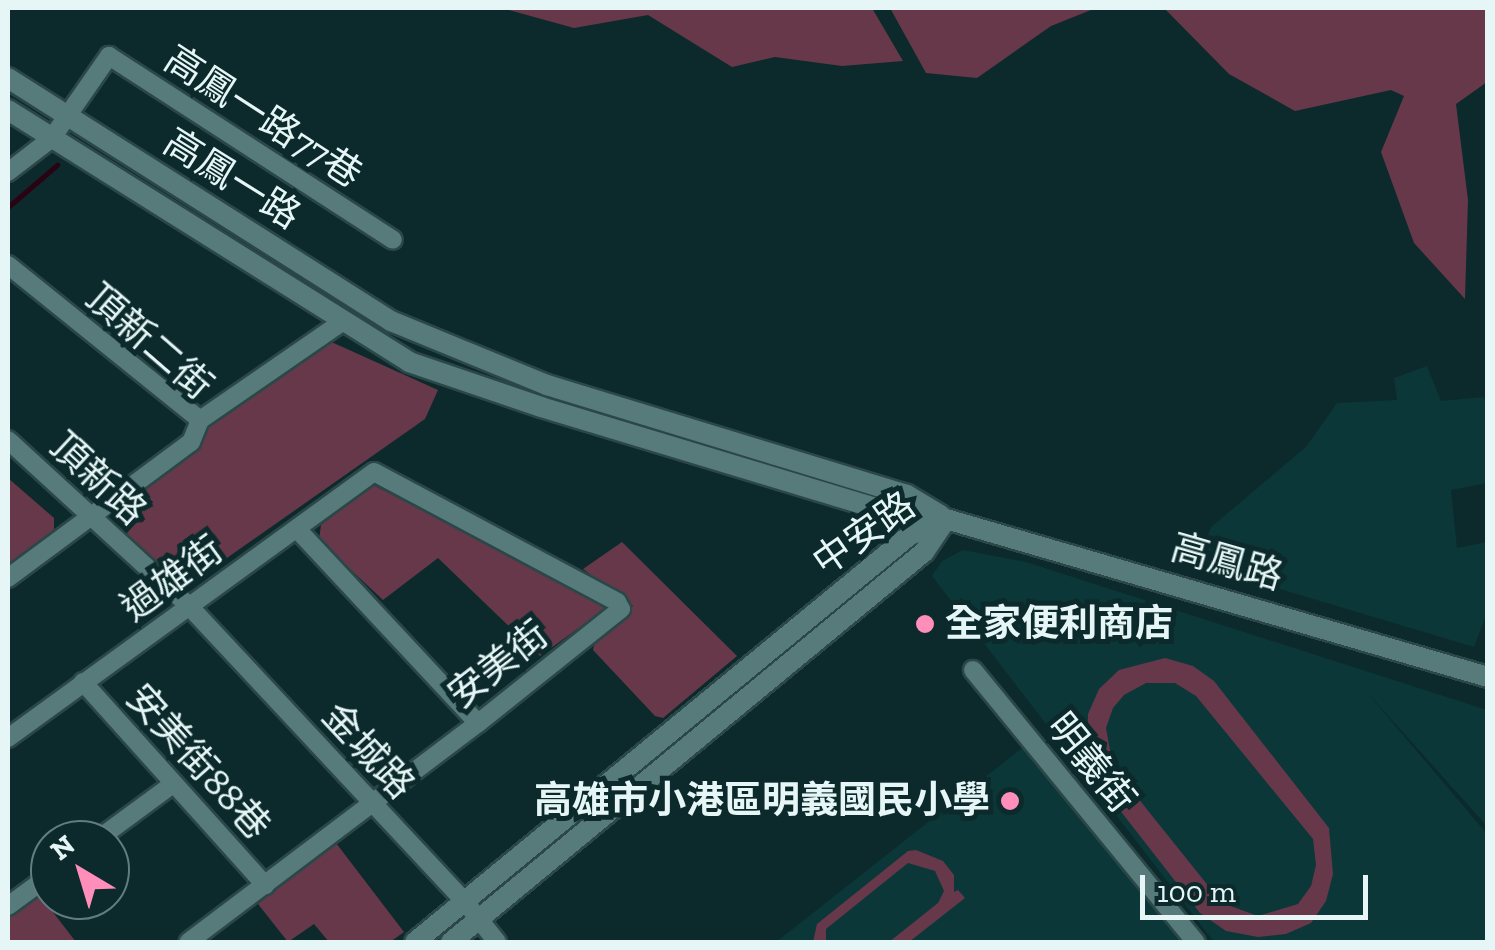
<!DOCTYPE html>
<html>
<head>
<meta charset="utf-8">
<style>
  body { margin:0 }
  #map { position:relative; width:1495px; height:950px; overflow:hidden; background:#0c2a2b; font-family:"Zilla Slab","Noto Sans TC",serif }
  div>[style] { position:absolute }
  .built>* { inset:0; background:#0b3738 }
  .green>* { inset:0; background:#67384a }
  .stream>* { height:5px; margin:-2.5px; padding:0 2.5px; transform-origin:2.5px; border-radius:2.5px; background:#290214 }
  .roads { filter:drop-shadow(2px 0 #2b4748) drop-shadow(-2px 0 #2b4748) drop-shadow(0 2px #2b4748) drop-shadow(0 -2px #2b4748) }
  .minor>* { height:18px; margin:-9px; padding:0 9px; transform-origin:9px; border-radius:9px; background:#577a7b }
  .tertiary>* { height:20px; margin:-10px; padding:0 10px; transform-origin:10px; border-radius:10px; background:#577a7b }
  .dots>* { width:28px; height:28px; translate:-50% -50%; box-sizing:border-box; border:5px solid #0c2a2b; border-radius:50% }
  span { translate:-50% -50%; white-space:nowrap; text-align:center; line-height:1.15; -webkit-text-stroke:10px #0c2a2b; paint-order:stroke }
  .street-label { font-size:38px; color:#e6f6f7 }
  .poi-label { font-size:38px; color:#e6f6f7; font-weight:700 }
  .left { translate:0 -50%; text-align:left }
  .right { translate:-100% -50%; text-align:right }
  .frame { position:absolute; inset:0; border:10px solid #e6f6f7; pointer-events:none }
  .north { position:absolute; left:30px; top:820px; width:100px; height:100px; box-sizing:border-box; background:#0c2a2b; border:2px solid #637c7d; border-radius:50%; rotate:322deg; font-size:28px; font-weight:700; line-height:40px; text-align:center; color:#e6f6f7 }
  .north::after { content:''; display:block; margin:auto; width:35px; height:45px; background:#ff8eba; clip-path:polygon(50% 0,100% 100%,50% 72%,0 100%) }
  .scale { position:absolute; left:1140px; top:875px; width:228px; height:45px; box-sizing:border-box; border:5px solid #e6f6f7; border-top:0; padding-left:12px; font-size:30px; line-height:35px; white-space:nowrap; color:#e6f6f7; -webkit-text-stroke:8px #0c2a2b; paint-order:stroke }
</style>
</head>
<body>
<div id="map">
  <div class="built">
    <i style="clip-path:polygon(1427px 366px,1441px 401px,1484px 397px,1487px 412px,1487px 483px,1451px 490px,1457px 548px,1487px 542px,1487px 613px,1474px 647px,1196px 564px,1211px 527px,1306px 447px,1337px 403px,1397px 400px,1394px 378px)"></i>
    <i style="clip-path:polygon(963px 550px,1026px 562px,1487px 710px,1487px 826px,1365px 690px,1487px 834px,1487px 942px,1214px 942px,932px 576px,942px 561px)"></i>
    <i style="clip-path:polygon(1022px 748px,1184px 942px,776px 942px)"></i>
  </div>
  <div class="green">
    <i style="clip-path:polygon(502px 8px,872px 8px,903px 61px,842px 66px,775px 57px,732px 67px,648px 15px,574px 28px)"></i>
    <i style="clip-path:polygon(890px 8px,1096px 8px,1051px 26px,977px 78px,926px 73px)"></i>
    <i style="clip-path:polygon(1164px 8px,1487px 8px,1487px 82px,1456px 104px,1468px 200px,1465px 299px,1414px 243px,1381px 152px,1404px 96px,1391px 90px,1295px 111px,1229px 74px)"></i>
    <i style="clip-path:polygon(327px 340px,438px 390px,425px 419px,187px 586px,172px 586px,106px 530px,106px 516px,205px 424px)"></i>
    <i style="clip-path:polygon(8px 478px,54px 518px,54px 530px,8px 564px)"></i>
    <i style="clip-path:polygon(373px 485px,598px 597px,605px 609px,540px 656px,438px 558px,383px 600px,319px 540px,321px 525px)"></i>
    <i style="clip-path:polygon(622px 542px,737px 656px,663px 718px,655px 716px,593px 650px,595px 641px,633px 606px,583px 569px)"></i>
    <i style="clip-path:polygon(evenodd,1165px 658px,1193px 666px,1214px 681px,1329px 828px,1333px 874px,1326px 901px,1311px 923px,1286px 934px,1258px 937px,1226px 931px,1200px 913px,1094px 777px,1087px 759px,1088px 714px,1099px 689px,1119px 670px,1165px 658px,1146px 683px,1175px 683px,1196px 696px,1313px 839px,1316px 865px,1311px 886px,1298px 904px,1258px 916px,1222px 903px,1113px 767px,1106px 728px,1113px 708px,1124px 695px,1146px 683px)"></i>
    <i style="clip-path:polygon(336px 843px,404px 932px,390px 942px,329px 942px,314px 924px,288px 942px,258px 904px)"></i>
    <i style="clip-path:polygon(916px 850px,943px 861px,954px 875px,954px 892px,958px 890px,965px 898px,909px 942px,889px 942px,938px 903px,944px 891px,935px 871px,908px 863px,826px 929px,826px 942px,813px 942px,817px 924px,908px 851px)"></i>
    <i style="clip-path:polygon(39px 894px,76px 942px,8px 942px,8px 917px)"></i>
  </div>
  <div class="stream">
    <i style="left:8px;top:207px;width:65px;rotate:-40.6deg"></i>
  </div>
  <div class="roads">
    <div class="minor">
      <i style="left:8px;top:172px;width:56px;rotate:-37.7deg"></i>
      <i style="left:52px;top:138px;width:100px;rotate:-55.2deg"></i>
      <i style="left:109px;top:56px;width:338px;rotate:32.9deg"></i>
      <i style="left:8px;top:265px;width:247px;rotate:38.9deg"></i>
      <i style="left:200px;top:420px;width:24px;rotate:112deg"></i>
      <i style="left:191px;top:442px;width:228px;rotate:143.4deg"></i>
      <i style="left:200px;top:420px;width:173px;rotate:-34.6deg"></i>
      <i style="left:8px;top:440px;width:246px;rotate:42.5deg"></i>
      <i style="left:189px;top:606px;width:406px;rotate:47deg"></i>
      <i style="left:466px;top:903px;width:50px;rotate:51.5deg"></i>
      <i style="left:297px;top:529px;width:265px;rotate:47deg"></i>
      <i style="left:973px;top:670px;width:352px;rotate:50.7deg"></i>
      <i style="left:83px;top:682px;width:273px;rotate:48.1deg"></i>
      <i style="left:8px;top:738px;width:452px;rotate:-36deg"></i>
      <i style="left:374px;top:472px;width:276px;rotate:28.1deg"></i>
      <i style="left:617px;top:602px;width:8px;rotate:60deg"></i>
      <i style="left:621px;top:609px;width:183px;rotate:141.4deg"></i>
      <i style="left:478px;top:723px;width:363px;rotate:142.9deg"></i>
      <i style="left:97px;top:840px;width:94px;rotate:-36.4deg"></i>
      <i style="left:8px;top:906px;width:52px;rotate:-36.4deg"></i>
    </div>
    <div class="tertiary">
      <i style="left:8px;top:78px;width:454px;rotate:32.4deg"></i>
      <i style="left:391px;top:321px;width:169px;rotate:22.3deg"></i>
      <i style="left:547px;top:385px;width:376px;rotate:17deg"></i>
      <i style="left:907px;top:495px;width:39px;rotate:31deg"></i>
      <i style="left:8px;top:110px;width:474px;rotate:32.1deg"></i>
      <i style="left:409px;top:362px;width:139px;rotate:18.8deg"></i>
      <i style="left:541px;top:407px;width:374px;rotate:16.8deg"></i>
      <i style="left:899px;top:515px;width:47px;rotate:4.9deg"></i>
      <i style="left:946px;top:519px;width:565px;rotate:16.25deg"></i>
      <i style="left:415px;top:942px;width:641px;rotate:-39.43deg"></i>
      <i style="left:910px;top:535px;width:37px;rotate:-24deg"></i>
      <i style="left:451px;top:942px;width:613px;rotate:-39.51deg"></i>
      <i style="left:924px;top:552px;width:37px;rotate:-56deg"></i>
    </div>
  </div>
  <div class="dots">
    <i style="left:925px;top:624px;background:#ff8eba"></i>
    <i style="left:1010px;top:801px;background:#ff8eba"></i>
  </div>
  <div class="street-label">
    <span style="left:263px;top:117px;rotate:33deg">高鳳一路77巷</span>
    <span style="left:232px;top:179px;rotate:32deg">高鳳一路</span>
    <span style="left:149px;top:342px;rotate:41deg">頂新二街</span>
    <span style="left:98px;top:479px;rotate:43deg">頂新路</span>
    <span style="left:864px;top:534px;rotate:-35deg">中安路</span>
    <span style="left:1227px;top:562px;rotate:16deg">高鳳路</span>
    <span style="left:172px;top:579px;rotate:-36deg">過雄街</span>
    <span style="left:498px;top:665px;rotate:-38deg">安美街</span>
    <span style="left:368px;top:751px;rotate:47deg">金城路</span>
    <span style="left:198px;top:762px;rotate:48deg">安美街88巷</span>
    <span style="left:1091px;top:763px;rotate:51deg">明義街</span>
  </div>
  <div class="poi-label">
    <span class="left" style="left:945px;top:624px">全家便利商店</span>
    <span class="right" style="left:990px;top:801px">高雄市小港區明義國民小學</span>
  </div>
  <div class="frame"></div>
  <div class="north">N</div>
  <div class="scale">100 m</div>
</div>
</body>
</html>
